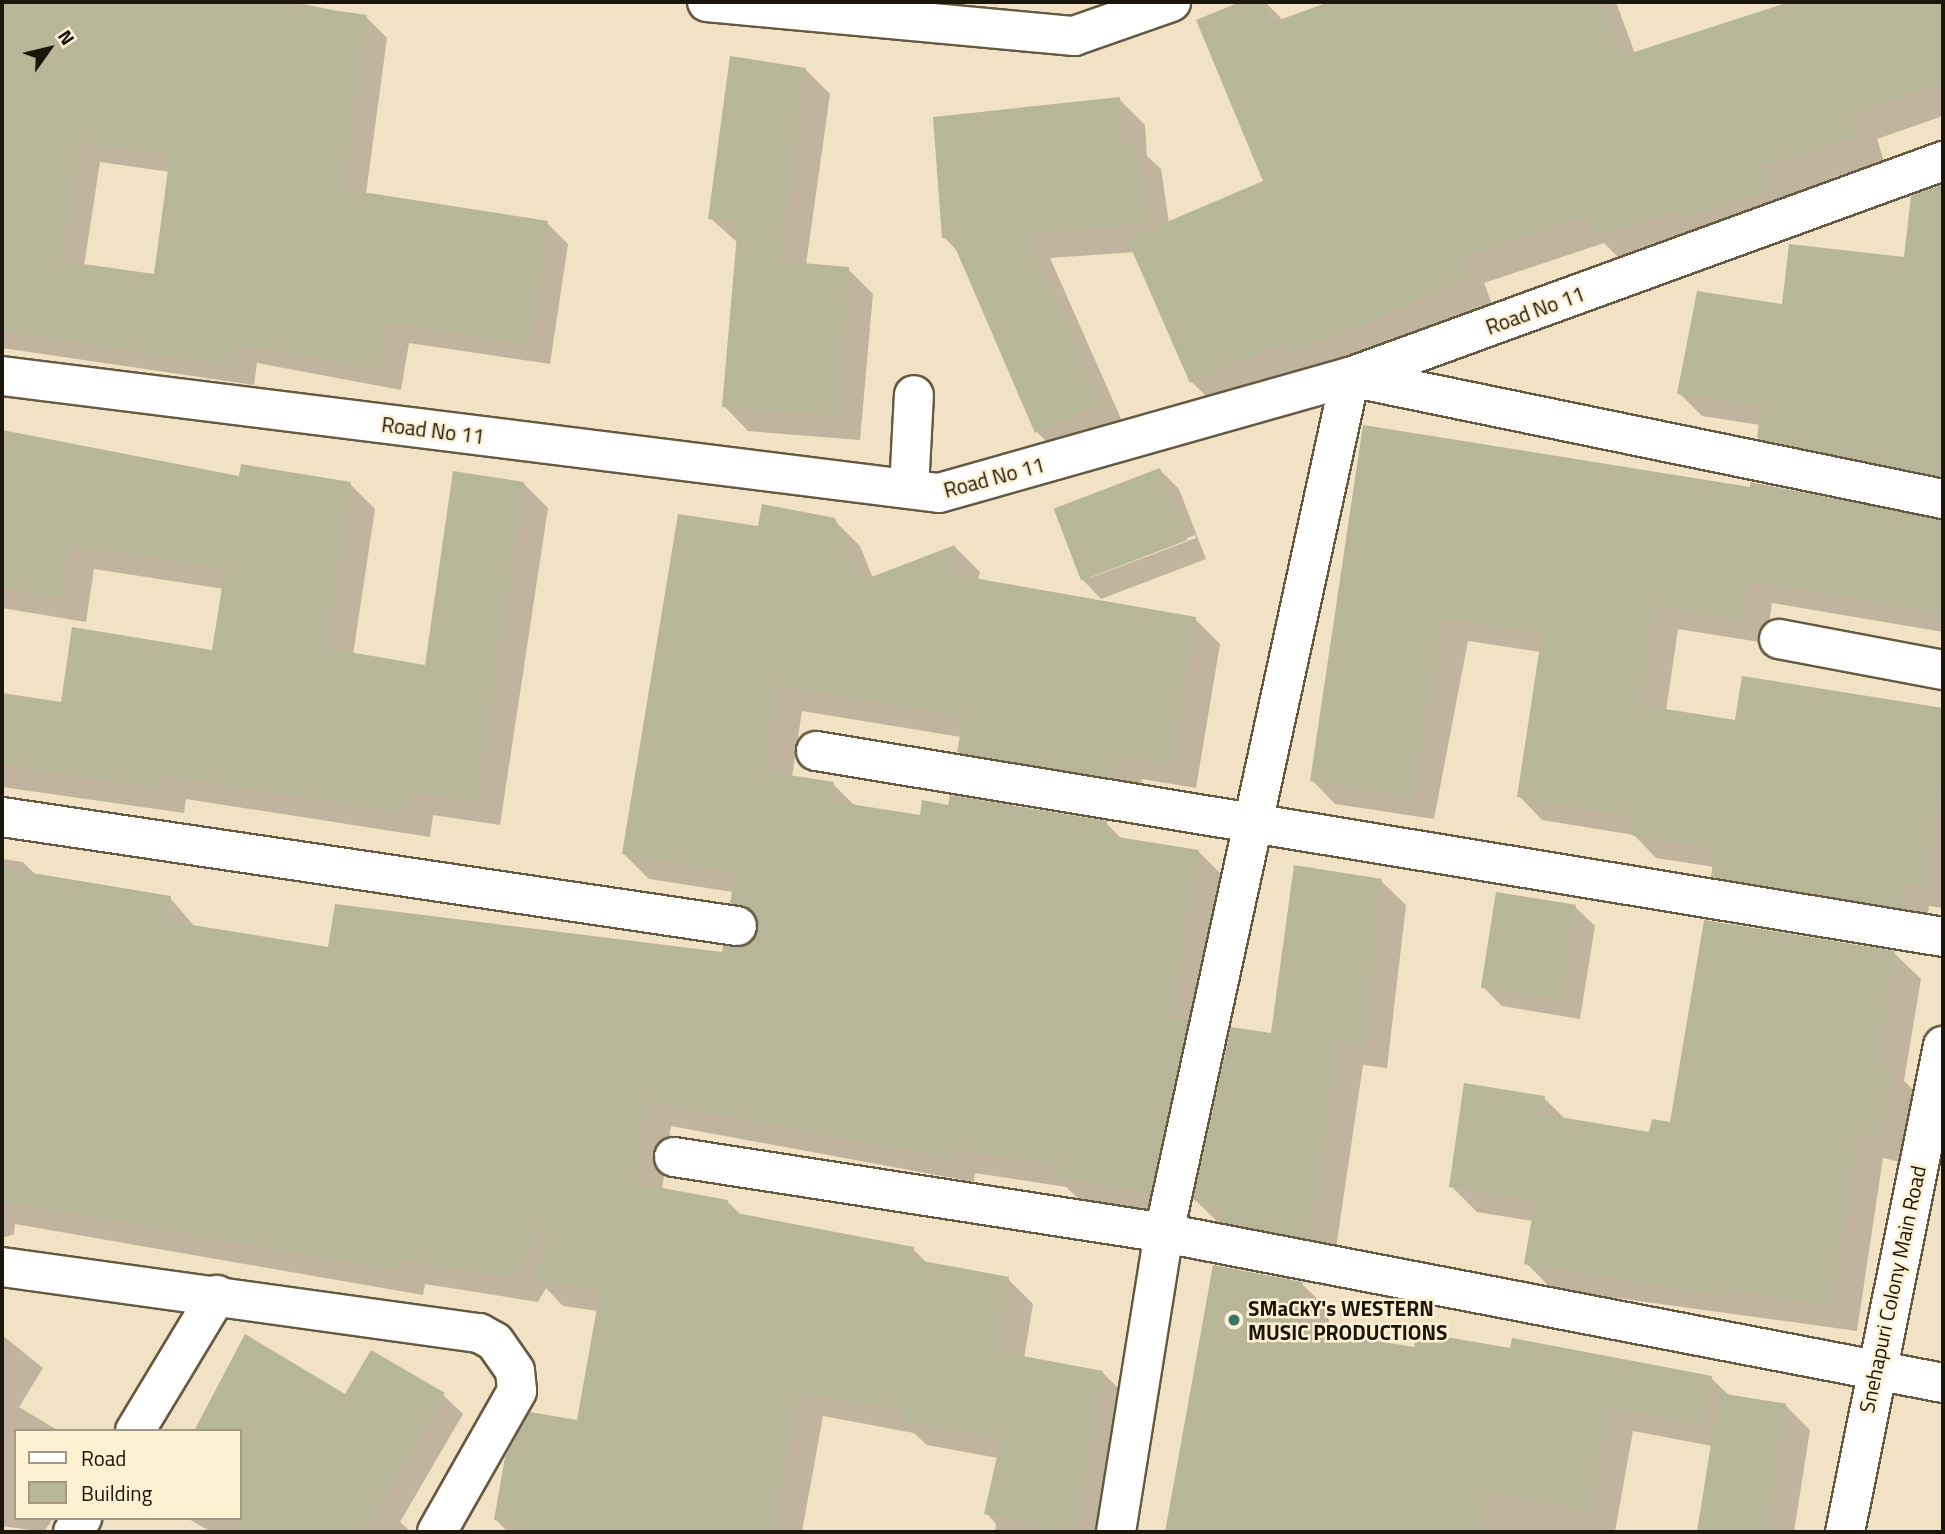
<!DOCTYPE html>
<html>
<head>
<meta charset="utf-8">
<style>
  body { margin:0 }
  #map { position:relative; width:1945px; height:1534px; overflow:hidden; background:#f1e2c6; font-family:"Titillium Web",sans-serif }
  div>[style] { position:absolute }
  .shadow>* { inset:0; background:#0003 }
  .building>* { inset:0; background:#b8b698; transform-origin:0 0 }
  .roads { filter:drop-shadow(2px 0 #655941) drop-shadow(-2px 0 #655941) drop-shadow(0 2px #655941) drop-shadow(0 -2px #655941) }
  .street>* { height:38px; margin:-19px; padding:0 19px; transform-origin:19px; border-radius:19px; background:#fff }
  .dots>* { width:19px; height:19px; translate:-50% -50%; box-sizing:border-box; border:4px solid #fef0d3; border-radius:50% }
  span { translate:-50% -50%; white-space:nowrap; text-align:center; line-height:1.15; -webkit-text-stroke:5px #fef0d3; paint-order:stroke }
  .street-label { font-size:21px; color:#1b160c }
  .poi-label { font-size:21px; color:#1b160c; font-weight:700 }
  .left { translate:0 -50%; text-align:left }
  .frame { position:absolute; inset:0; border:4px solid #1b160c; pointer-events:none }
  .legend { position:absolute; left:14px; top:1429px; width:228px; height:91px; box-sizing:border-box; background:#fef0d3; border:2px solid #a39983; margin:0; padding:9px 12px; list-style:none; font-size:21px; color:#1b160c }
  .legend li { display:flex; align-items:center; gap:14px; height:35px }
  .legend b { width:35px; border:2px solid #a39983 }
  .north { position:absolute; left:14px; top:14px; width:70px; height:70px; -webkit-text-stroke:5px #fef0d3; paint-order:stroke; rotate:56deg; font-size:19px; font-weight:700; line-height:28px; text-align:center; color:#1b160c }
  .north::after { content:''; display:block; margin:auto; width:24px; height:32px; background:#1b160c; clip-path:polygon(50% 0,100% 100%,50% 72%,0 100%) }
</style>
</head>
<body>
<div id="map">
  <div class="shadow">
    <i style="clip-path:polygon(evenodd,2px 2px,175px 2px,223px 9px,224px 2px,294px 2px,366px 17px,387px 38px,366px 194px,547px 223px,568px 244px,550px 364px,409px 343px,401px 390px,257px 363px,254px 385px,2px 348px,2px 2px,100px 162px,170px 172px,156px 276px,84px 266px,100px 162px)"></i>
    <i style="clip-path:polygon(1245px 2px,1265px 2px,1283px 20px,1334px 2px,1616px 2px,1635px 54px,1795px 2px,1943px 2px,1943px 116px,1877px 139px,1884px 161px,1832px 178px,1852px 198px,1622px 261px,1604px 243px,1484px 283px,1492px 304px,1316px 376px,1307px 367px,1217px 407px,1192px 382px,1135px 252px,1050px 258px,1126px 430px,1063px 458px,1037px 432px,959px 253px,944px 237px,1119px 99px,1145px 125px,1147px 156px,1161px 169px,1169px 223px,1265px 182px,1198px 21px)"></i>
    <i style="clip-path:polygon(805px 69px,830px 94px,806px 265px,848px 269px,873px 294px,860px 440px,748px 431px,724px 406px,738px 243px,710px 218px)"></i>
    <i style="clip-path:polygon(1908px 237px,1943px 241px,1943px 494px,1782px 461px,1759px 438px,1760px 425px,1702px 416px,1679px 393px,1784px 306px,1905px 259px)"></i>
    <i style="clip-path:polygon(1364px 427px,1751px 489px,1752px 484px,1943px 521px,1943px 632px,1772px 603px,1766px 643px,1678px 629px,1666px 711px,1737px 722px,1743px 678px,1943px 709px,1943px 908px,1929px 906px,1925px 930px,1736px 899px,1713px 876px,1714px 867px,1656px 858px,1634px 835px,1542px 820px,1519px 796px,1541px 652px,1468px 641px,1434px 819px,1335px 804px,1312px 780px)"></i>
    <i style="clip-path:polygon(2px 433px,240px 478px,350px 484px,375px 509px,353px 655px,426px 667px,523px 483px,548px 508px,500px 825px,433px 815px,430px 837px,186px 799px,184px 813px,2px 787px,2px 695px,62px 704px,214px 652px,224px 589px,94px 569px,86px 622px,2px 608px)"></i>
    <i style="clip-path:polygon(evenodd,1160px 470px,1179px 489px,1206px 559px,1101px 599px,1082px 579px,1160px 470px,1195px 535px,1196px 538px,1090px 578px,1090px 575px,1195px 535px)"></i>
    <i style="clip-path:polygon(834px 520px,860px 546px,873px 578px,955px 547px,980px 572px,978px 580px,1195px 619px,1220px 644px,1196px 788px,1142px 779px,1138px 802px,984px 777px,959px 752px,961px 737px,802px 711px,792px 777px,833px 784px,856px 807px,922px 817px,1106px 823px,1123px 840px,1199px 852px,1224px 877px,1175px 1218px,1083px 1203px,1066px 1187px,975px 1173px,974px 1182px,671px 1126px,662px 1190px,727px 1201px,742px 1216px,913px 1249px,928px 1264px,1008px 1279px,1033px 1304px,1024px 1358px,1103px 1373px,1128px 1398px,1103px 1532px,995px 1532px,996px 1524px,986px 1513px,998px 1458px,927px 1445px,914px 1433px,823px 1416px,802px 1532px,508px 1532px,496px 1520px,578px 1422px,598px 1311px,563px 1306px,546px 1288px,538px 1302px,425px 1284px,423px 1295px,15px 1224px,14px 1234px,2px 1238px,2px 859px,23px 862px,37px 876px,170px 898px,195px 927px,330px 949px,724px 954px,746px 948px,760px 930px,732px 902px,733px 892px,649px 879px,624px 854px,760px 528px)"></i>
    <i style="clip-path:polygon(1381px 881px,1406px 905px,1387px 1068px,1363px 1065px,1334px 1262px,1220px 1224px,1195px 1200px,1272px 1035px)"></i>
    <i style="clip-path:polygon(1575px 907px,1595px 926px,1580px 1019px,1502px 1006px,1483px 987px)"></i>
    <i style="clip-path:polygon(1894px 953px,1921px 979px,1904px 1081px,1920px 1096px,1904px 1163px,1883px 1158px,1857px 1331px,1552px 1289px,1526px 1263px,1533px 1221px,1477px 1212px,1451px 1186px,1544px 1098px,1566px 1120px,1651px 1135px,1672px 1124px)"></i>
    <i style="clip-path:polygon(1214px 1267px,1302px 1284px,1327px 1308px,1331px 1335px,1416px 1349px,1512px 1350px,1711px 1378px,1730px 1396px,1786px 1406px,1810px 1430px,1794px 1532px,1699px 1532px,1712px 1446px,1633px 1431px,1615px 1532px,1168px 1532px)"></i>
    <i style="clip-path:polygon(2px 1335px,43px 1368px,19px 1407px,59px 1431px,16px 1431px,16px 1518px,53px 1518px,44px 1532px,2px 1526px)"></i>
    <i style="clip-path:polygon(245px 1337px,346px 1396px,443px 1395px,463px 1414px,400px 1522px,411px 1532px,211px 1532px,187px 1518px,240px 1518px,240px 1431px,194px 1431px)"></i>
  </div>
  <div class="building">
    <i style="clip-path:polygon(evenodd,2px 2px,275px 2px,367px 15px,343px 189px,548px 221px,529px 345px,389px 323px,381px 370px,237px 344px,234px 366px,2px 331px,2px 2px,80px 142px,170px 155px,154px 274px,62px 261px,80px 142px)"></i>
    <i style="clip-path:polygon(1240px 2px,1262px 2px,1271px 23px,1329px 2px,1602px 2px,1622px 56px,1789px 2px,1943px 2px,1943px 82px,1853px 114px,1860px 136px,1764px 166px,1772px 190px,1681px 218px,1678px 210px,1595px 237px,1588px 216px,1460px 258px,1468px 278px,1380px 317px,1289px 352px,1285px 341px,1190px 383px,1127px 239px,1263px 181px,1196px 20px)"></i>
    <i style="clip-path:polygon(730px 56px,806px 68px,779px 261px,849px 267px,836px 416px,722px 407px,738px 223px,708px 219px)"></i>
    <i style="clip-path:polygon(1120px 97px,1123px 144px,1136px 142px,1149px 224px,1026px 233px,1101px 404px,1035px 433px,951px 238px,942px 238px,933px 117px)"></i>
    <i style="clip-path:polygon(1943px 184px,1943px 477px,1757px 438px,1761px 406px,1677px 394px,1697px 291px,1782px 304px,1789px 244px,1904px 257px,1911px 196px)"></i>
    <i style="clip-path:polygon(1363px 425px,1750px 487px,1750px 482px,1943px 520px,1943px 614px,1749px 581px,1743px 621px,1655px 606px,1640px 705px,1735px 720px,1742px 676px,1943px 708px,1943px 767px,1925px 887px,1906px 884px,1902px 908px,1711px 877px,1715px 848px,1631px 835px,1634px 817px,1517px 797px,1542px 633px,1445px 619px,1411px 797px,1310px 781px)"></i>
    <i style="clip-path:polygon(2px 430px,239px 476px,241px 464px,351px 482px,326px 648px,425px 665px,453px 471px,524px 482px,476px 801px,409px 791px,405px 813px,162px 775px,160px 789px,2px 764px,2px 693px,61px 702px,72px 627px,212px 650px,225px 569px,70px 545px,62px 598px,2px 588px)"></i>
    <i style="left:1160px;top:468px;width:77px;height:114px;rotate:69deg"></i>
    <i style="clip-path:polygon(762px 504px,835px 518px,861px 581px,955px 545px,951px 574px,1196px 617px,1171px 764px,1117px 754px,1113px 778px,957px 752px,963px 717px,777px 686px,764px 771px,834px 782px,831px 801px,920px 815px,922px 800px,948px 805px,950px 795px,1107px 821px,1105px 835px,1199px 850px,1171px 1018px,1188px 1020px,1150px 1193px,1055px 1178px,1057px 1165px,950px 1148px,949px 1158px,646px 1101px,635px 1183px,728px 1200px,726px 1211px,914px 1247px,912px 1259px,1009px 1277px,996px 1351px,1103px 1371px,1074px 1532px,984px 1514px,1001px 1439px,900px 1421px,901px 1410px,798px 1392px,772px 1532px,560px 1532px,494px 1520px,505px 1457px,530px 1412px,577px 1420px,600px 1291px,536px 1281px,547px 1219px,512px 1277px,400px 1260px,398px 1271px,2px 1201px,2px 868px,171px 896px,167px 921px,328px 947px,335px 904px,722px 952px,723px 946px,754px 940px,757px 917px,730px 903px,735px 872px,622px 854px,678px 514px,758px 526px)"></i>
    <i style="clip-path:polygon(1294px 865px,1382px 879px,1363px 1045px,1339px 1041px,1309px 1239px,1220px 1221px,1222px 1208px,1193px 1200px,1231px 1027px,1271px 1033px)"></i>
    <i style="left:1496px;top:892px;width:81px;height:97px;rotate:9deg"></i>
    <i style="clip-path:polygon(1704px 920px,1895px 951px,1877px 1064px,1894px 1069px,1878px 1138px,1857px 1133px,1831px 1306px,1730px 1290px,1729px 1297px,1524px 1264px,1535px 1201px,1449px 1187px,1464px 1083px,1545px 1096px,1542px 1114px,1649px 1132px,1652px 1119px,1670px 1122px)"></i>
    <i style="clip-path:polygon(1213px 1265px,1303px 1282px,1300px 1299px,1309px 1301px,1304px 1329px,1414px 1347px,1417px 1332px,1510px 1348px,1512px 1338px,1712px 1376px,1703px 1425px,1609px 1407px,1591px 1511px,1489px 1492px,1478px 1532px,1165px 1532px)"></i>
    <i style="clip-path:polygon(245px 1334px,345px 1394px,371px 1350px,445px 1393px,363px 1532px,240px 1532px,240px 1431px,194px 1431px)"></i>
    <i style="left:1719px;top:1393px;width:68px;height:141px;rotate:9deg"></i>
  </div>
  <div class="roads">
    <div class="street">
      <i style="left:707px;top:2px;width:369px;rotate:5.3deg"></i>
      <i style="left:1074px;top:36px;width:103px;rotate:-19.3deg"></i>
      <i style="left:2px;top:376px;width:944px;rotate:7.12deg"></i>
      <i style="left:939px;top:493px;width:427px;rotate:-15.8deg"></i>
      <i style="left:1350px;top:377px;width:631px;rotate:-20.01deg"></i>
      <i style="left:909px;top:489px;width:94px;rotate:-87deg"></i>
      <i style="left:1779px;top:639px;width:167px;rotate:10.7deg"></i>
      <i style="left:816px;top:751px;width:1142px;rotate:9.37deg"></i>
      <i style="left:2px;top:817px;width:743px;rotate:8.44deg"></i>
      <i style="left:674px;top:1157px;width:496px;rotate:8.8deg"></i>
      <i style="left:1164px;top:1233px;width:793px;rotate:10.9deg"></i>
      <i style="left:2px;top:1267px;width:482px;rotate:7.9deg"></i>
      <i style="left:479px;top:1333px;width:18px;rotate:29deg"></i>
      <i style="left:495px;top:1342px;width:35px;rotate:55deg"></i>
      <i style="left:515px;top:1371px;width:20px;rotate:84deg"></i>
      <i style="left:517px;top:1391px;width:162px;rotate:119.6deg"></i>
      <i style="left:135px;top:1431px;width:159px;rotate:-58.9deg"></i>
      <i style="left:73px;top:1532px;width:17px;rotate:-57deg"></i>
      <i style="left:1116px;top:1532px;width:303px;rotate:-80.9deg"></i>
      <i style="left:1164px;top:1233px;width:876px;rotate:-77.74deg"></i>
      <i style="left:1350px;top:377px;width:605px;rotate:11.63deg"></i>
      <i style="left:1845px;top:1532px;width:496px;rotate:-78.6deg"></i>
    </div>
  </div>
  <div class="dots">
    <i style="left:1234px;top:1320px;background:#34776a"></i>
  </div>
  <div class="street-label">
    <span style="left:1535px;top:310px;rotate:-20deg">Road No 11</span>
    <span style="left:433px;top:430px;rotate:7deg">Road No 11</span>
    <span style="left:994px;top:477px;rotate:-15deg">Road No 11</span>
    <span style="left:1892px;top:1289px;rotate:-78deg">Snehapuri Colony Main Road</span>
  </div>
  <div class="poi-label">
    <span class="left" style="left:1248px;top:1320px">SMaCkY's WESTERN<br>MUSIC PRODUCTIONS</span>
  </div>
  <div class="frame"></div>
  <ul class="legend">
  <li><b style="height:9px;background:#fff"></b>Road</li>
  <li><b style="height:19px;background:#b8b698"></b>Building</li>
  </ul>
  <div class="north">N</div>
</div>
</body>
</html>
